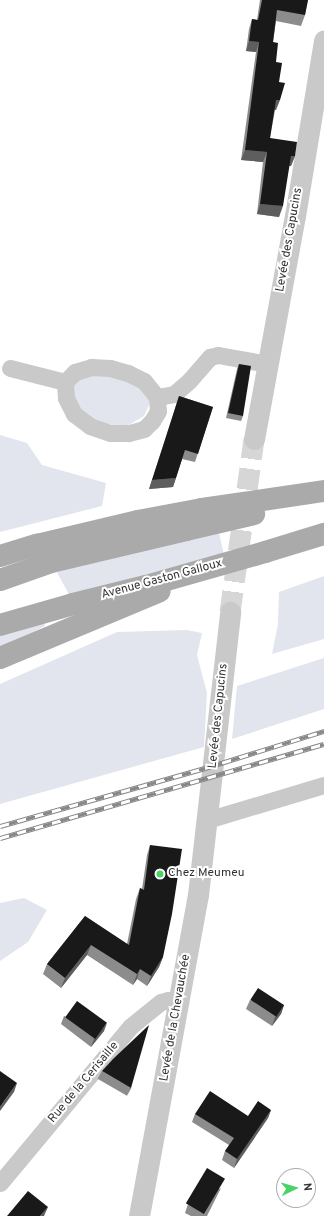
<!DOCTYPE html>
<html>
<head>
<meta charset="utf-8">
<style>
  body { margin:0 }
  #map { position:relative; width:324px; height:1216px; overflow:hidden; background:#fff; font-family:Overpass,sans-serif }
  div>[style] { position:absolute }
  .green>* { inset:0; background:#e2e5ed }
  .tertiary-tunnel>* { height:21px; margin-top:-10.5px; transform-origin:0; background:repeating-linear-gradient(90deg,#d6d6d6 0 21px,transparent 0 31px) }
  .minor>* { height:17px; margin:-8.5px; padding:0 8.5px; transform-origin:8.5px; border-radius:8.5px; background:#c9c9c9 }
  .tertiary>* { height:21px; margin:-10.5px; padding:0 10.5px; transform-origin:10.5px; border-radius:10.5px; background:#c9c9c9 }
  .primary>* { height:22px; margin:-11px; padding:0 11px; transform-origin:11px; border-radius:11px; background:#aaa }
  .rail>* { height:4.5px; margin-top:-2.25px; transform-origin:0; background:repeating-linear-gradient(90deg,#fff 0 9px,#878787 0 18px); box-sizing:border-box; border-block:1px solid #878787 }
  .primary-bridge>* { height:22px; margin:-11px; padding:0 11px; transform-origin:11px; border-radius:11px; background:#aaa }
  .wall>* { inset:0; background:#8c8c8c; transform-origin:0 0 }
  .shaded-wall>* { inset:0; background:#5e5e5e }
  .building>* { inset:0; background:#191919; transform-origin:0 0 }
  .dots>* { width:11px; height:11px; translate:-50% -50%; box-sizing:border-box; border:2px solid #fff; border-radius:50% }
  span { translate:-50% -50%; white-space:nowrap; text-align:center; line-height:1.15; -webkit-text-stroke:4px #fff; paint-order:stroke }
  .street-label { font-size:12px; color:#323232 }
  .poi-label { font-size:12px; color:#323232 }
  .left { translate:0 -50%; text-align:left }
  .north { position:absolute; left:276px; top:1168px; width:40px; height:40px; box-sizing:border-box; background:#fff; border:1px solid #adadad; border-radius:50%; rotate:85deg; font-size:11px; font-weight:700; line-height:16px; text-align:center; color:#323232 }
  .north::after { content:''; display:block; margin:auto; width:14px; height:18px; background:#4ad368; clip-path:polygon(50% 0,100% 100%,50% 72%,0 100%) }
</style>
</head>
<body>
<div id="map">
  <div class="green">
    <i style="clip-path:polygon(89px 374px,116px 377px,133px 384px,149px 395px,151px 401px,144px 416px,125px 427px,97px 422px,75px 406px,73px 384px,78px 379px)"></i>
    <i style="clip-path:polygon(0 435px,27px 443px,42px 465px,106px 483px,102px 506px,0 532px)"></i>
    <i style="clip-path:polygon(218px 528px,224px 555px,71px 598px,54px 567px)"></i>
    <i style="clip-path:polygon(324px 576px,324px 639px,272px 654px,278px 624px,279px 592px)"></i>
    <i style="clip-path:polygon(44px 620px,45px 626px,0 650px,0 633px)"></i>
    <i style="clip-path:polygon(187px 630px,202px 633px,197px 655px,207px 693px,204px 747px,0 804px,0 684px,117px 632px)"></i>
    <i style="clip-path:polygon(324px 658px,324px 709px,232px 739px,237px 686px)"></i>
    <i style="clip-path:polygon(24px 898px,47px 910px,28px 942px,0 961px,0 903px)"></i>
  </div>
  <div class="tertiary-tunnel">
    <i style="left:230px;top:612px;width:175px;rotate:-82.1deg"></i>
  </div>
  <div class="minor">
    <i style="left:91px;top:367px;width:19px;rotate:3deg"></i>
    <i style="left:110px;top:368px;width:19px;rotate:16deg"></i>
    <i style="left:128px;top:373px;width:18px;rotate:27deg"></i>
    <i style="left:144px;top:381px;width:21px;rotate:51deg"></i>
    <i style="left:157px;top:397px;width:14px;rotate:86deg"></i>
    <i style="left:158px;top:411px;width:12px;rotate:121deg"></i>
    <i style="left:152px;top:421px;width:11px;rotate:135deg"></i>
    <i style="left:144px;top:429px;width:16px;rotate:165deg"></i>
    <i style="left:129px;top:433px;width:19px;rotate:180deg"></i>
    <i style="left:110px;top:433px;width:21px;rotate:-161deg"></i>
    <i style="left:90px;top:426px;width:20px;rotate:-143deg"></i>
    <i style="left:74px;top:414px;width:18px;rotate:-117deg"></i>
    <i style="left:66px;top:398px;width:16px;rotate:-94deg"></i>
    <i style="left:65px;top:382px;width:14px;rotate:-45deg"></i>
    <i style="left:75px;top:372px;width:17px;rotate:-17deg"></i>
    <i style="left:10px;top:368px;width:57px;rotate:14.3deg"></i>
    <i style="left:157px;top:397px;width:17px;rotate:-10deg"></i>
    <i style="left:174px;top:394px;width:20px;rotate:-41deg"></i>
    <i style="left:189px;top:381px;width:32px;rotate:-49deg"></i>
    <i style="left:210px;top:357px;width:8px;rotate:-14deg"></i>
    <i style="left:218px;top:355px;width:51px;rotate:10.2deg"></i>
    <i style="left:207px;top:820px;width:122px;rotate:-16.7deg"></i>
    <i style="left:0;top:1183px;width:204px;rotate:-50.2deg"></i>
    <i style="left:131px;top:1026px;width:38px;rotate:-39deg"></i>
    <i style="left:161px;top:1002px;width:7px;rotate:-16deg"></i>
    <i style="left:168px;top:1000px;width:11px;rotate:5deg"></i>
  </div>
  <div class="tertiary">
    <i style="left:254px;top:439px;width:227px;rotate:-79.6deg"></i>
    <i style="left:295px;top:216px;width:178px;rotate:-80.6deg"></i>
    <i style="left:139px;top:1216px;width:326px;rotate:-79.6deg"></i>
    <i style="left:198px;top:895px;width:285px;rotate:-83.5deg"></i>
  </div>
  <div class="primary">
    <i style="left:265px;top:552px;width:62px;rotate:-17deg"></i>
    <i style="left:0;top:556px;width:39px;rotate:-17deg"></i>
    <i style="left:0;top:580px;width:54px;rotate:-19.4deg"></i>
    <i style="left:51px;top:562px;width:139px;rotate:-13.3deg"></i>
    <i style="left:0;top:625px;width:76px;rotate:-16deg"></i>
    <i style="left:0;top:658px;width:173px;rotate:-22.7deg"></i>
  </div>
  <div class="rail">
    <i style="left:0;top:826px;width:213px;rotate:-15.8deg"></i>
    <i style="left:205px;top:768px;width:125px;rotate:-17.3deg"></i>
    <i style="left:0;top:838px;width:337px;rotate:-16.2deg"></i>
  </div>
  <div class="primary-bridge">
    <i style="left:186px;top:530px;width:70px;rotate:-13.2deg"></i>
    <i style="left:37px;top:545px;width:104px;rotate:-13.4deg"></i>
    <i style="left:138px;top:521px;width:65px;rotate:-10.6deg"></i>
    <i style="left:202px;top:509px;width:123px;rotate:-8.4deg"></i>
    <i style="left:73px;top:604px;width:75px;rotate:-13.9deg"></i>
    <i style="left:146px;top:586px;width:124px;rotate:-15.9deg"></i>
  </div>
  <div class="wall">
    <i style="clip-path:polygon(260px 0,308px 0,305px 15px,301px 26px,276px 21px,273px 42px,279px 82px,276px 110px,275px 110px,270px 138px,295px 156px,291px 166px,289px 166px,279px 217px,257px 214px,263px 162px,241px 160px,256px 52px,246px 51px,249px 29px,252px 19px,257px 20px)"></i>
    <i style="clip-path:polygon(239px 364px,243px 416px,241px 421px,226px 418px,237px 369px)"></i>
    <i style="clip-path:polygon(179px 396px,213px 407px,195px 462px,182px 459px,173px 487px,149px 489px)"></i>
    <i style="clip-path:polygon(150px 845px,163px 957px,159px 967px,147px 986px,137px 979px,133px 985px,87px 955px,61px 988px,43px 974px,47px 964px,85px 916px,127px 944px,136px 899px,140px 888px,142px 889px,147px 855px)"></i>
    <i style="clip-path:polygon(250px 1000px,284px 1005px,281px 1014px,272px 1026px,246px 1009px)"></i>
    <i style="clip-path:polygon(64px 1016px,104px 1031px,91px 1047px,61px 1024px)"></i>
    <i style="left:102px;top:1071px;width:34px;height:9px;rotate:30deg"></i>
    <i style="clip-path:polygon(271px 1110px,268px 1118px,234px 1168px,222px 1160px,225px 1151px,229px 1145px,192px 1122px,195px 1114px,248px 1116px)"></i>
    <i style="clip-path:polygon(221px 1188px,207px 1216px,191px 1216px,185px 1213px,188px 1204px)"></i>
  </div>
  <div class="shaded-wall">
    <i style="clip-path:polygon(249px 41px,259px 42px,256px 52px,246px 51px)"></i>
    <i style="clip-path:polygon(276px 100px,280px 100px,276px 110px,273px 110px)"></i>
    <i style="clip-path:polygon(245px 150px,267px 152px,263px 162px,241px 160px)"></i>
    <i style="clip-path:polygon(291px 156px,295px 156px,291px 166px,287px 166px)"></i>
    <i style="clip-path:polygon(260px 204px,283px 206px,279px 217px,257px 214px)"></i>
    <i style="clip-path:polygon(176px 478px,173px 487px,149px 489px,152px 480px)"></i>
    <i style="clip-path:polygon(91px 945px,87px 955px,61px 988px,65px 978px)"></i>
    <i style="clip-path:polygon(163px 957px,159px 967px,147px 986px,151px 976px)"></i>
    <i style="clip-path:polygon(140px 969px,137px 979px,133px 985px,137px 974px)"></i>
    <i style="clip-path:polygon(284px 1005px,281px 1014px,272px 1026px,275px 1017px)"></i>
    <i style="clip-path:polygon(107px 1023px,104px 1031px,91px 1047px,94px 1039px)"></i>
    <i style="clip-path:polygon(17px 1083px,14px 1092px,0 1111px,0 1107px)"></i>
    <i style="clip-path:polygon(271px 1110px,268px 1118px,234px 1168px,237px 1159px)"></i>
    <i style="clip-path:polygon(48px 1207px,44px 1216px,40px 1216px)"></i>
  </div>
  <div class="building">
    <i style="clip-path:polygon(262px 0,308px 0,305px 15px,277px 10px,273px 42px,278px 43px,276px 62px,282px 63px,279px 82px,285px 83px,280px 100px,276px 100px,270px 138px,297px 142px,295px 156px,291px 156px,283px 206px,260px 204px,267px 152px,245px 150px,259px 42px,249px 41px,252px 19px,258px 20px)"></i>
    <i style="clip-path:polygon(239px 364px,251px 366px,243px 416px,228px 413px)"></i>
    <i style="clip-path:polygon(179px 396px,213px 407px,198px 454px,185px 450px,176px 478px,152px 480px,164px 443px)"></i>
    <i style="clip-path:polygon(150px 845px,182px 849px,172px 914px,163px 957px,151px 976px,140px 969px,137px 974px,91px 945px,65px 978px,47px 964px,85px 916px,129px 945px,140px 888px,144px 890px)"></i>
    <i style="left:258px;top:988px;width:31px;height:14px;rotate:33deg"></i>
    <i style="left:77px;top:1001px;width:37px;height:20px;rotate:36deg"></i>
    <i style="clip-path:polygon(149px 1025px,131px 1088px,102px 1071px,113px 1059px)"></i>
    <i style="clip-path:polygon(0 1071px,17px 1083px,0 1107px)"></i>
    <i style="clip-path:polygon(210px 1091px,248px 1116px,258px 1101px,271px 1110px,237px 1159px,225px 1151px,234px 1138px,195px 1114px)"></i>
    <i style="left:207px;top:1168px;width:21px;height:41px;rotate:31deg"></i>
    <i style="clip-path:polygon(28px 1191px,48px 1207px,40px 1216px,7px 1216px)"></i>
  </div>
  <div class="dots">
    <i style="left:160px;top:874px;background:#4ad368"></i>
  </div>
  <div class="street-label">
    <span style="left:290px;top:240px;rotate:-80deg">Levée des Capucins</span>
    <span style="left:162px;top:580px;rotate:-15deg">Avenue Gaston Galloux</span>
    <span style="left:219px;top:716px;rotate:-84deg">Levée des Capucins</span>
    <span style="left:176px;top:1018px;rotate:-80deg">Levée de la Chevauchée</span>
    <span style="left:84px;top:1083px;rotate:-50deg">Rue de la Cerisaille</span>
  </div>
  <div class="poi-label">
    <span class="left" style="left:168px;top:874px">Chez Meumeu</span>
  </div>
  <div class="north">N</div>
</div>
</body>
</html>
